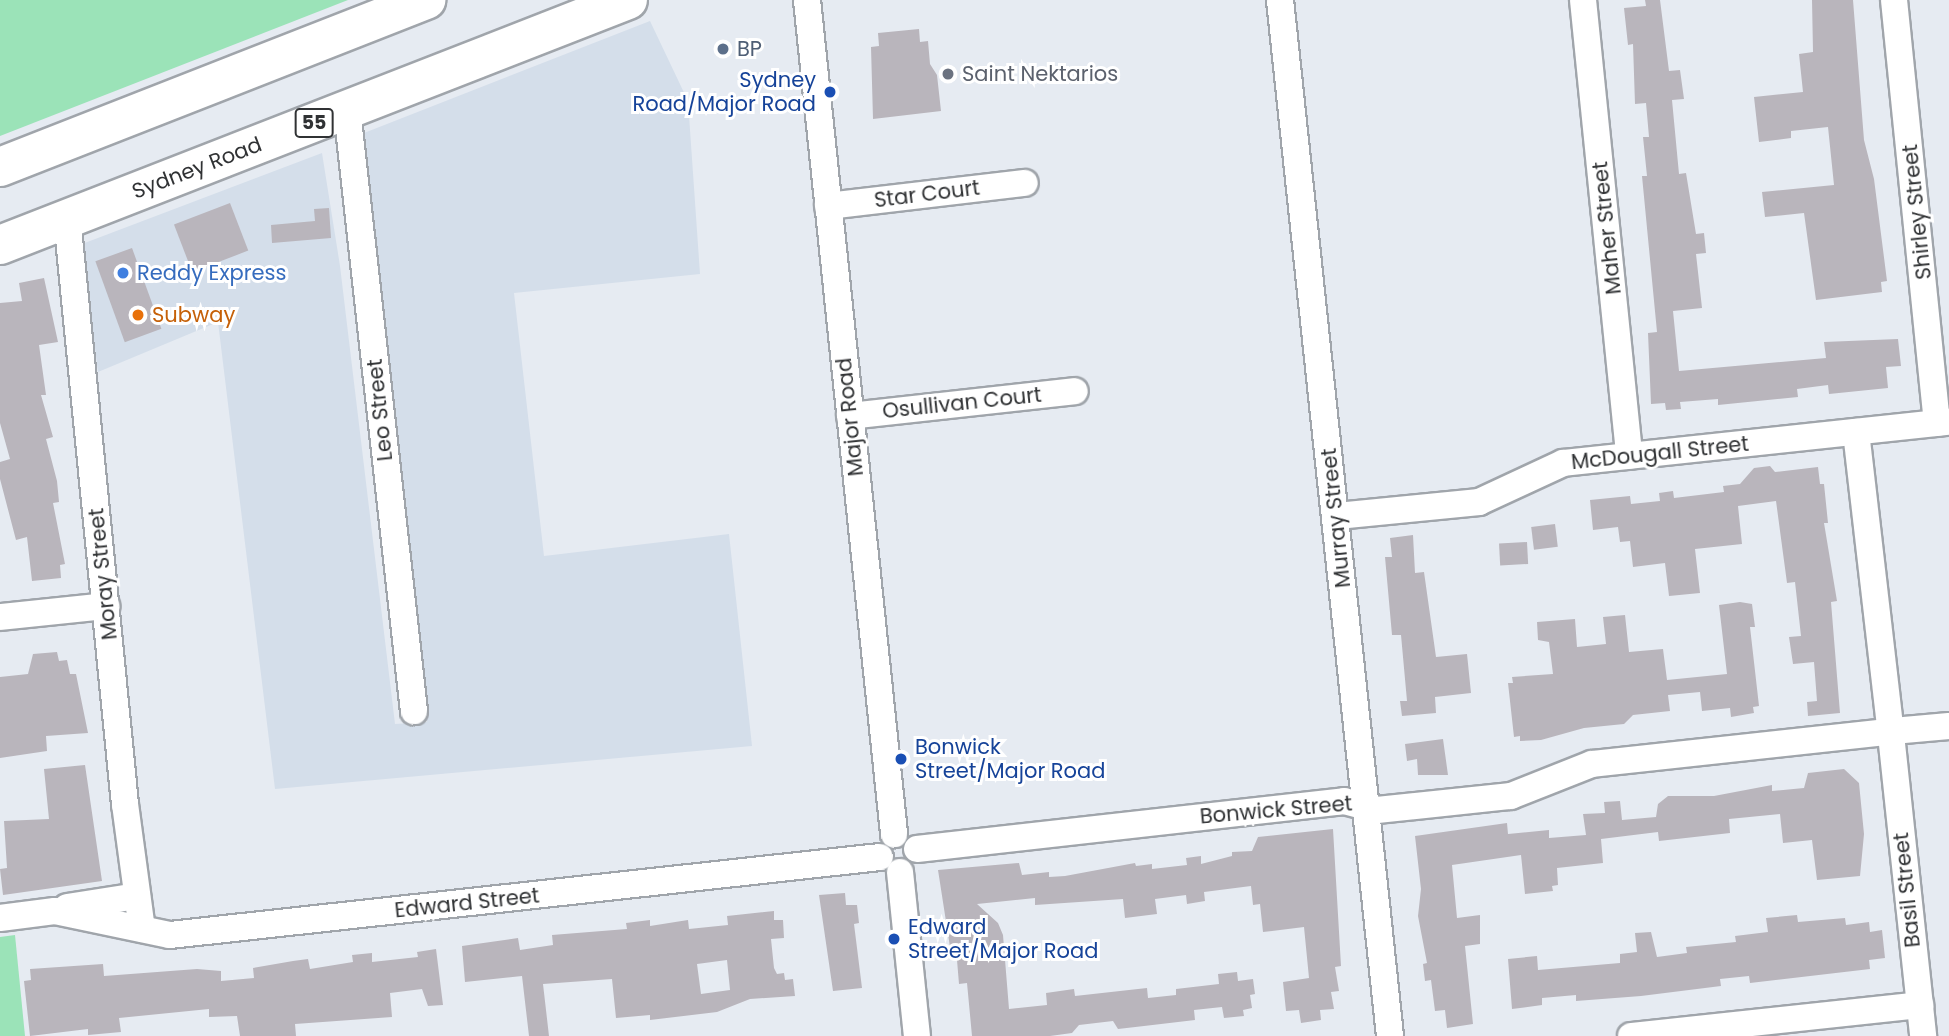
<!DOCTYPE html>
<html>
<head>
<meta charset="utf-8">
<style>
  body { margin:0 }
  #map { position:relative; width:1949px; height:1036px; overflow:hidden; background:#e6ebf2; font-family:Poppins,sans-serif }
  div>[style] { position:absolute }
  .built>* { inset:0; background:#d4deea }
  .green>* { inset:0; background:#9be3b8 }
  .building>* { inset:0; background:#b9b5bc; transform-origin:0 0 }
  .roads { filter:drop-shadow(2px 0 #a0a5ab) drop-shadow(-2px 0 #a0a5ab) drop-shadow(0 2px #a0a5ab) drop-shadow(0 -2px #a0a5ab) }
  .minor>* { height:26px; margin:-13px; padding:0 13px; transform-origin:13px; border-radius:13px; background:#fff }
  .highway>* { height:38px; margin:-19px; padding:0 19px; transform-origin:19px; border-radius:19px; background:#fff }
  .dots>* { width:19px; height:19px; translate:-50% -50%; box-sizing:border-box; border:4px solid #fff; border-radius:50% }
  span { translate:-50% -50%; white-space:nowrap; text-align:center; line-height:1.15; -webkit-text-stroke:6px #fff; paint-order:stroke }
  .shield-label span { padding:2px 5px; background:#fff; border:2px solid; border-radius:5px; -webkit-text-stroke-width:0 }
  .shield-label { font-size:19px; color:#303234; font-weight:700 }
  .service-label { font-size:21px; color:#4e5e75 }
  .left { translate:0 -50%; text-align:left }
  .worship-label { font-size:21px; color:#5b616d }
  .transit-label { font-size:21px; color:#164399 }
  .right { translate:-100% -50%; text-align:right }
  .street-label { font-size:21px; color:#303234 }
  .shop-label { font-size:21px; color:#366cbe }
  .food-label { font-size:21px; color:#c56008 }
</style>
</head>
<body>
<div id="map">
  <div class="built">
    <i style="clip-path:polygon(650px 21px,688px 101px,700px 274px,514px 293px,544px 556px,729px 534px,752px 746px,275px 789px,218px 322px,98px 372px,82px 244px,322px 153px,340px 266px,395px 724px,427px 722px,364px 133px)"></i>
  </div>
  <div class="green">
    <i style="clip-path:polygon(0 0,348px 0,0 136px)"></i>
    <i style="clip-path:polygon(15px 935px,25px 1036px,0 1036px,0 937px)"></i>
  </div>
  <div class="building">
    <i style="clip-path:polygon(1645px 0,1660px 0,1669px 71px,1680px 70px,1684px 99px,1672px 100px,1679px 174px,1686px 173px,1696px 234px,1704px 233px,1706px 253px,1696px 254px,1702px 308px,1673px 311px,1679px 371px,1826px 358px,1824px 342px,1898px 339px,1901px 366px,1886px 367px,1888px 388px,1829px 394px,1828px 385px,1797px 389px,1798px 397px,1718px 405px,1718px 399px,1680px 402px,1681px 409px,1666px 410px,1665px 403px,1651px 404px,1648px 333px,1657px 332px,1642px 176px,1647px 176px,1643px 137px,1649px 137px,1646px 103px,1635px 104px,1633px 44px,1628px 45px,1624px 8px,1646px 6px)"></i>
    <i style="clip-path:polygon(1812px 0,1853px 0,1864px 140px,1874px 179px,1887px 281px,1881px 282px,1882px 292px,1816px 300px,1804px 213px,1765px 217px,1762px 192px,1834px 185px,1828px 127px,1791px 131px,1791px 138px,1759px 142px,1754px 97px,1803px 92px,1799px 54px,1813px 52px)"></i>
    <i style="clip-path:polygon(919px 29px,920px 42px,928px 41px,930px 64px,937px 75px,941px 111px,873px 119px,871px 47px,879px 46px,878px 33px)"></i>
    <i style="left:230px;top:203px;width:51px;height:60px;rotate:69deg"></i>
    <i style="clip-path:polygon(329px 208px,331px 238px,272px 243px,271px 225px,315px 221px,314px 209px)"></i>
    <i style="left:132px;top:248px;width:86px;height:39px;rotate:70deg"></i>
    <i style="clip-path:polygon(44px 278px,58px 342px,39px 345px,46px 395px,41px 395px,53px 437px,46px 439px,57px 481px,59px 502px,53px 503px,65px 564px,60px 565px,61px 578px,32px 581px,27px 537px,16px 540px,0 479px,0 462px,10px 459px,0 423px,0 303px,22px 301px,19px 283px)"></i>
    <i style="clip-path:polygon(1770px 466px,1775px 472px,1818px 467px,1820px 484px,1824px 484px,1828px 523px,1824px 523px,1837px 601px,1831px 602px,1840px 713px,1808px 716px,1807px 702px,1817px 701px,1814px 662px,1793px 664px,1789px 637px,1801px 636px,1795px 582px,1787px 583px,1776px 501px,1738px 506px,1742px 544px,1695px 549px,1700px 593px,1669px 596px,1665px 563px,1633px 567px,1630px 541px,1620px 542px,1618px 527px,1593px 530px,1590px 500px,1630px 496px,1631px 504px,1660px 501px,1659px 493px,1673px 491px,1674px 498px,1724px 492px,1723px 486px,1740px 484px,1754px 468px)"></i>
    <i style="left:1555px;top:524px;width:23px;height:24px;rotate:83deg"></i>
    <i style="clip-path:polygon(1413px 535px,1415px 573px,1424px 572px,1436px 657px,1467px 654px,1471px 693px,1435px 697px,1436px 713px,1402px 716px,1400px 701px,1407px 701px,1401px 635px,1392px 635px,1385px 557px,1392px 557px,1390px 538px)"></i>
    <i style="left:1527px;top:542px;width:22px;height:28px;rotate:87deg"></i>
    <i style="clip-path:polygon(1740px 602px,1752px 604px,1755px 627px,1750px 627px,1759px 706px,1753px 707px,1754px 713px,1731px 717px,1730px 708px,1702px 711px,1700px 692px,1668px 695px,1670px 711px,1633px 715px,1624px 724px,1584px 728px,1541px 740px,1520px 741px,1520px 736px,1514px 737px,1508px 683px,1513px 683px,1512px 677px,1553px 674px,1549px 642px,1538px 640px,1537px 622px,1575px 619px,1577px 647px,1606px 644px,1603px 617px,1625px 615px,1629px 652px,1663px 649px,1667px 680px,1727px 674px,1719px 605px)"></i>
    <i style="clip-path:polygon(57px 652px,59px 661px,67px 660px,70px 674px,76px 674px,88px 733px,46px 736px,47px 751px,0 758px,0 677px,28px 674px,33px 654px)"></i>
    <i style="clip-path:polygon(1443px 739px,1448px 775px,1418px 775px,1417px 759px,1407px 761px,1405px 744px)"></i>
    <i style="clip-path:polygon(85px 765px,102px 881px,3px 895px,0 869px,7px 868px,4px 821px,49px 819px,44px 769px)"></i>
    <i style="clip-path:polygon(1844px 769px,1859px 783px,1864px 834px,1860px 876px,1817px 880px,1812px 840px,1783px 843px,1780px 814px,1729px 819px,1730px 833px,1659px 841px,1658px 832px,1601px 839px,1603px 863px,1557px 868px,1558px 885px,1552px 886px,1553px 891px,1525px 894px,1521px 855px,1452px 865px,1457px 918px,1480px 915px,1480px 944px,1465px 946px,1473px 1024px,1447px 1028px,1445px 1010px,1435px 1011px,1431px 980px,1425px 981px,1423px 964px,1427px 963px,1418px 916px,1421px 889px,1415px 836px,1507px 823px,1508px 834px,1549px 830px,1549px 838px,1586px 835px,1583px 814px,1605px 813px,1604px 802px,1620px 801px,1622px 820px,1656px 817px,1658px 804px,1668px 796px,1714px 796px,1772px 785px,1772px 791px,1804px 788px,1808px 773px)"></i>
    <i style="clip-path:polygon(1333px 829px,1341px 966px,1335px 967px,1339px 991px,1331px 992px,1334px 1009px,1320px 1010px,1321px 1020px,1301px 1023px,1299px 1010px,1286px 1011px,1283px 982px,1309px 978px,1304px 927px,1263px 932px,1260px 904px,1253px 905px,1251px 886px,1204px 892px,1205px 901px,1187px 904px,1186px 895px,1155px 899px,1157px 914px,1125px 918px,1123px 899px,1035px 905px,1035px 898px,977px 904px,998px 923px,1003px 935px,1009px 1009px,1047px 1005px,1046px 993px,1074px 989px,1075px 996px,1147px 988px,1148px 998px,1176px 995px,1176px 989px,1219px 984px,1218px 974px,1237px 972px,1238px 981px,1253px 979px,1255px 994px,1250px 995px,1252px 1008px,1243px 1010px,1244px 1016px,1224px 1018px,1222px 1007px,1194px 1010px,1195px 1020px,1144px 1026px,1118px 1029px,1113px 1021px,1079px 1025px,1072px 1033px,1050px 1036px,972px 1036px,967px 983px,959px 984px,957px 960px,952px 960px,938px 870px,1019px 863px,1022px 875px,1049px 872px,1049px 877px,1065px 876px,1135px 863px,1136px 866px,1152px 864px,1152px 869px,1187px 865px,1186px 858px,1201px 856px,1201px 864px,1232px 856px,1232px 852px,1252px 851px,1258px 837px)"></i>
    <i style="clip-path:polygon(845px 893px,846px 905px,857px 905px,859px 923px,854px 924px,862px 988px,833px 991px,819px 895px)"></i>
    <i style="clip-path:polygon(evenodd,774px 911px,774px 920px,783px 920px,784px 938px,771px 939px,774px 968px,777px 974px,784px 973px,785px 980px,793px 979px,795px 996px,750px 999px,717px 1012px,650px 1020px,650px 1015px,616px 1018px,612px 979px,543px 984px,549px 1036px,529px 1036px,522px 976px,465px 982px,462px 946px,518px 938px,520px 950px,553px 945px,552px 935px,627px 929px,626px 923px,650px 920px,650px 926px,688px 920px,689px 929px,728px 925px,727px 916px,774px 911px,727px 960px,730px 990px,701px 994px,697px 964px,727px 960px)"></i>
    <i style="clip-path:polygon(1797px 915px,1798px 922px,1845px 918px,1846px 925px,1869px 922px,1870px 932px,1882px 930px,1885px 958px,1869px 960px,1870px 969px,1750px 983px,1749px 976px,1720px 979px,1721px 986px,1641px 996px,1576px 1001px,1576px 995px,1542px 998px,1542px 1005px,1512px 1009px,1508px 959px,1537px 956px,1538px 970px,1620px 963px,1620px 954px,1637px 952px,1635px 933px,1651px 932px,1657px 957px,1687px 953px,1686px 947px,1736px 942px,1735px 936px,1768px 932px,1766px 918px)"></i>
    <i style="clip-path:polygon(436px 949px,443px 1005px,428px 1006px,422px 989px,390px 993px,392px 1017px,295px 1024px,296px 1036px,240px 1036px,237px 1016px,209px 1017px,209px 1009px,119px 1018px,121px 1032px,88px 1035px,88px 1029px,30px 1036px,24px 981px,31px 980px,30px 969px,103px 964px,104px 976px,197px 969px,221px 971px,221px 981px,254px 978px,253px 968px,293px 961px,308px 959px,310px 969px,353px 962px,352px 955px,372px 953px,372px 962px,418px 957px,417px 952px)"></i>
  </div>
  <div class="roads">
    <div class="minor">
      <i style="left:807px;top:0;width:839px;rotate:84.04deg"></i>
      <i style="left:1280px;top:0;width:1042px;rotate:83.94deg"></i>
      <i style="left:1583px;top:0;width:458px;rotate:84.2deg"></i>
      <i style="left:1894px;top:0;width:425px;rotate:84.2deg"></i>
      <i style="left:347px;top:110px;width:605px;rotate:83.64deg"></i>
      <i style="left:828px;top:206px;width:198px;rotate:-6.7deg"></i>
      <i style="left:67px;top:218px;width:589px;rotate:84.35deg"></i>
      <i style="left:125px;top:804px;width:126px;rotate:82.3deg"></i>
      <i style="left:850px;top:416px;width:226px;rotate:-6.3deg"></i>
      <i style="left:1856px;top:432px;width:289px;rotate:83.4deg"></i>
      <i style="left:1337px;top:516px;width:143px;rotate:-5.6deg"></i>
      <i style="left:1479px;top:502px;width:93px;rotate:-24.9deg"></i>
      <i style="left:1563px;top:463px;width:388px;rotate:-6.1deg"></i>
      <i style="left:0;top:617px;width:107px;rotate:-5.9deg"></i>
      <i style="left:1904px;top:730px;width:45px;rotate:-5.1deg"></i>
      <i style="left:1892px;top:744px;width:294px;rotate:83.9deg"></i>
      <i style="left:917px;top:849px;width:430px;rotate:-6.4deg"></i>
      <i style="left:1344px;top:801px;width:34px;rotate:15deg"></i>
      <i style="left:1377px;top:810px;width:135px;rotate:-6deg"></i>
      <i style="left:1511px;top:796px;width:87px;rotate:-21.6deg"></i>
      <i style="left:1592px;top:764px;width:289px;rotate:-6.2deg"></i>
      <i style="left:900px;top:872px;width:165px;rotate:84.1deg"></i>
      <i style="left:67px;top:907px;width:71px;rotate:-8.9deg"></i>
      <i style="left:0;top:918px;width:55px;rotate:-7.3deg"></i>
      <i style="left:55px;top:911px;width:117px;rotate:11.8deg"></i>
      <i style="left:170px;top:935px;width:714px;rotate:-6.27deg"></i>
      <i style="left:1631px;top:1036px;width:291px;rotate:-6.1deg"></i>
    </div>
    <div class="highway">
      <i style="left:0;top:167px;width:458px;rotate:-21.4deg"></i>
      <i style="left:0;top:245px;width:674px;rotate:-21.31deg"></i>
    </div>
  </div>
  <div class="dots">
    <i style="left:723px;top:49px;background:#5c6f8a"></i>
    <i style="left:948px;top:74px;background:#6b7280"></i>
    <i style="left:830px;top:92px;background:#1a4fb4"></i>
    <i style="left:123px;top:273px;background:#3f7fe0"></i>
    <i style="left:138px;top:315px;background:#e8710a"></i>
    <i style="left:901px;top:759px;background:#1a4fb4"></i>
    <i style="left:894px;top:939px;background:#1a4fb4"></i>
  </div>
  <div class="shield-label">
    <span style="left:314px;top:123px">55</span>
  </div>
  <div class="service-label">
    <span class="left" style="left:737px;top:49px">BP</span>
  </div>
  <div class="worship-label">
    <span class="left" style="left:962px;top:74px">Saint Nektarios</span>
  </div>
  <div class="transit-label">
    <span class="right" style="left:816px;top:92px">Sydney<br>Road/Major Road</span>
    <span class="left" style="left:915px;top:759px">Bonwick<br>Street/Major Road</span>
    <span class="left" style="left:908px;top:939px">Edward<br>Street/Major Road</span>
  </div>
  <div class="street-label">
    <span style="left:197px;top:168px;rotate:-21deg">Sydney Road</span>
    <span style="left:927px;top:194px;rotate:-7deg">Star Court</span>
    <span style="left:1917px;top:212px;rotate:-96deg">Shirley Street</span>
    <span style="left:1607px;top:228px;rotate:-96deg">Maher Street</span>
    <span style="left:962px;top:403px;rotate:-6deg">Osullivan Court</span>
    <span style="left:380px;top:410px;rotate:-96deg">Leo Street</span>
    <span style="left:850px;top:417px;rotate:-96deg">Major Road</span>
    <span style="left:1660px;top:453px;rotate:-6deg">McDougall Street</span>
    <span style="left:1336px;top:518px;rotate:-96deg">Murray Street</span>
    <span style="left:103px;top:574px;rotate:-96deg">Moray Street</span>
    <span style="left:1276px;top:810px;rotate:-5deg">Bonwick Street</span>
    <span style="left:1907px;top:890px;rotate:-96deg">Basil Street</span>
    <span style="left:467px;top:903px;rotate:-6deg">Edward Street</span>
  </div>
  <div class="shop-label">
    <span class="left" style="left:137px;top:273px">Reddy Express</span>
  </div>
  <div class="food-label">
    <span class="left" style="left:152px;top:315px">Subway</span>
  </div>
</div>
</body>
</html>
